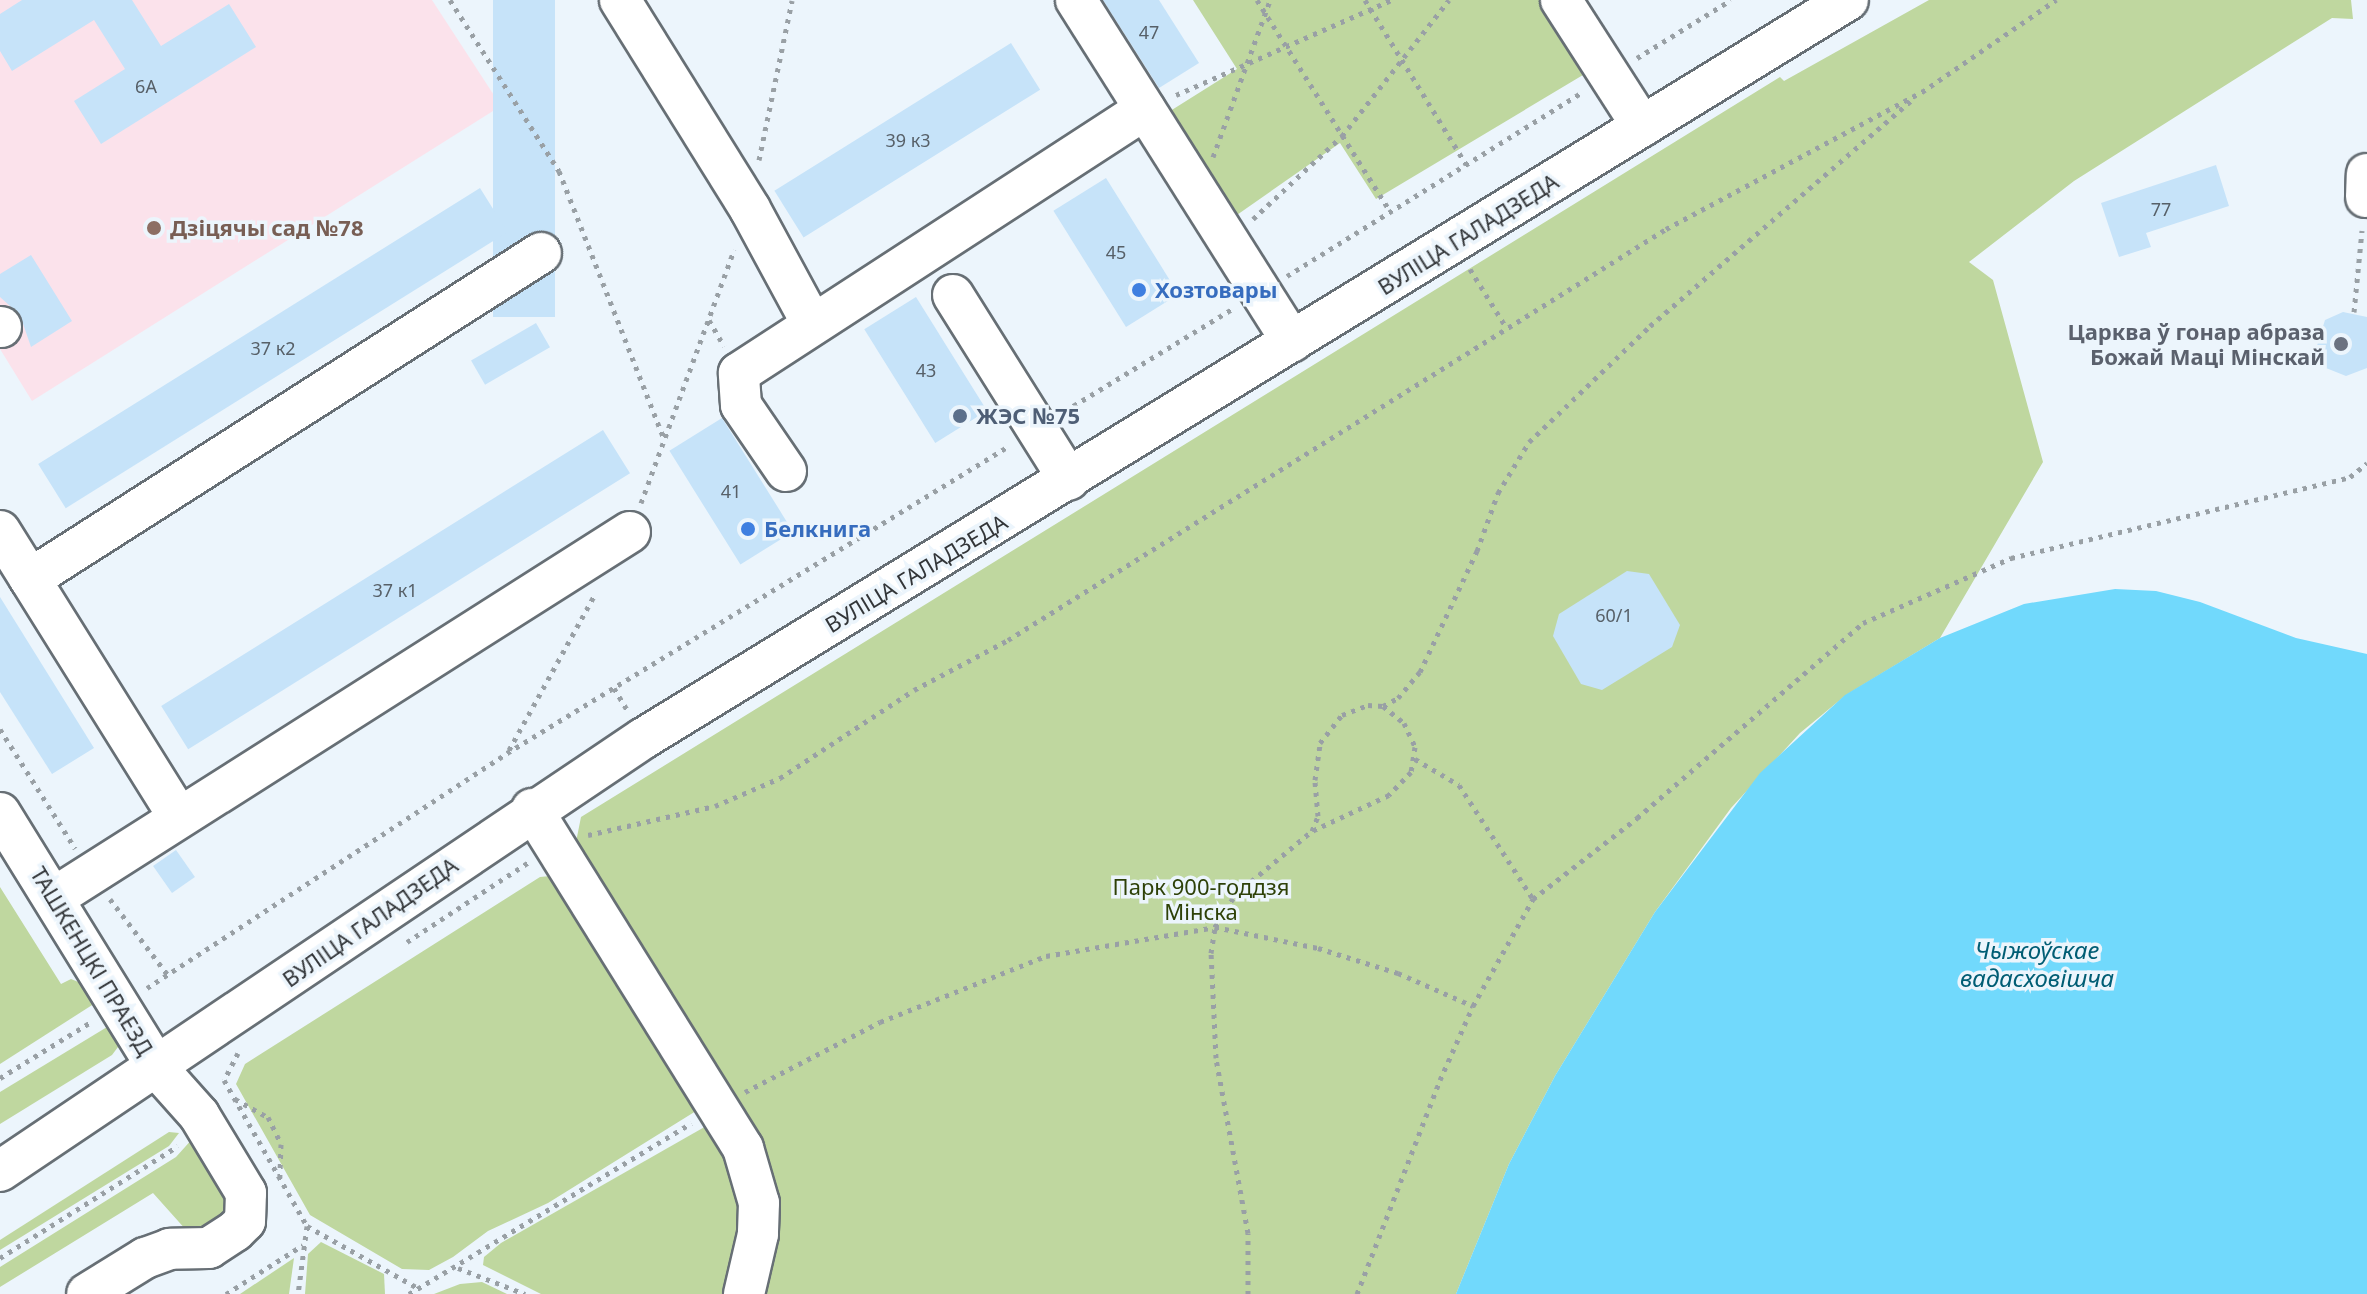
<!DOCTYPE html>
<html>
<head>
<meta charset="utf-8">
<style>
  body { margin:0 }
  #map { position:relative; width:2367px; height:1294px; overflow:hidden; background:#ecf5fc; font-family:"Noto Sans",sans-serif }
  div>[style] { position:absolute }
  .education>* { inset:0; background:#fbe2eb }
  .green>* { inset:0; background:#bfd79f }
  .water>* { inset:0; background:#71d9fc }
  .building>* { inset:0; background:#c6e3f9; transform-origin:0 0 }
  .path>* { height:5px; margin-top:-2.5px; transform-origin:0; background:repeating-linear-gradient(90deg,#99a0a5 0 4px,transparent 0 10px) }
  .roads { filter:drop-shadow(2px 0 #676f75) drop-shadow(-2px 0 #676f75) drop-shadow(0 2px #676f75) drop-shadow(0 -2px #676f75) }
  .minor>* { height:40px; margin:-20px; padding:0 20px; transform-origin:20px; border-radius:20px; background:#fff }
  .dots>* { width:22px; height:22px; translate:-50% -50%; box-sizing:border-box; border:4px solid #ecf5fc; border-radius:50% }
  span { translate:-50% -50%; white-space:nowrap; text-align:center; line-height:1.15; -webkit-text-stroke:7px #ecf5fc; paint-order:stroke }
  .number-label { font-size:18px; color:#576068 }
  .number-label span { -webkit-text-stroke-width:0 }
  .education-label { font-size:22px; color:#785e54; font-weight:700 }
  .left { translate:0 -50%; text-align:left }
  .street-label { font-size:22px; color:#323538 }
  .shop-label { font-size:22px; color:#366cbe; font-weight:700 }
  .worship-label { font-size:22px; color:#5b616d; font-weight:700 }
  .right { translate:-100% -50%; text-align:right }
  .service-label { font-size:22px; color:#4e5e75; font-weight:700 }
  .park-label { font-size:22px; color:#2e4108 }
  .water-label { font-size:24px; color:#005d74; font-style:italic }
</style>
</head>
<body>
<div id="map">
  <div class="education">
    <i style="clip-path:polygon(0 0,432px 0,501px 106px,32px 401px,0 349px)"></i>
  </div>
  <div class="green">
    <i style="clip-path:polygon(1193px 0,1543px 0,1588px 72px,1376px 199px,1340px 143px,1234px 217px,1167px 113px,1237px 69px)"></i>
    <i style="clip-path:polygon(1929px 0,2351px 0,2353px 19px,2332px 18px,2074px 181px,1969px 262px,1993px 280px,2043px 462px,1940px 638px,1846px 695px,1800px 733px,1731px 808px,1655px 912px,1555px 1076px,1509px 1164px,1456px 1294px,756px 1294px,770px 1237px,575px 847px,581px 817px,1780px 77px,1784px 81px)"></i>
    <i style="clip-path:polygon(550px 876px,560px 882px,699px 1104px,696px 1111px,548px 1203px,488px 1231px,453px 1257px,429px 1270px,402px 1269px,310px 1215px,236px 1084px,245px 1064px,540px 877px)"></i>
    <i style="clip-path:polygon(0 887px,61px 984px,71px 979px,93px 988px,100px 1000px,0 1064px)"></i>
    <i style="clip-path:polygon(112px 1024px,121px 1043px,112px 1055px,0 1124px,0 1092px)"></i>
    <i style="clip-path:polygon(708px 1125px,720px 1133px,745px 1205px,729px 1294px,541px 1294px,483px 1265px,484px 1257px,501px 1243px)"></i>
    <i style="clip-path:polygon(169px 1132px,179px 1133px,169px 1146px,0 1250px,0 1240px)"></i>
    <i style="clip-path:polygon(194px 1137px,228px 1203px,217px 1222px,187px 1231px,153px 1193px,0 1287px,0 1267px,176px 1157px)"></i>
    <i style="clip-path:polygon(321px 1242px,384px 1274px,385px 1294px,305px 1294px,308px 1254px)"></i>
    <i style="clip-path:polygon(294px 1258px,289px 1294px,240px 1294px)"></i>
    <i style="clip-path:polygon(482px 1282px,507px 1294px,434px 1294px,460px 1284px)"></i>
  </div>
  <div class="water">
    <i style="clip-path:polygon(2115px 589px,2156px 591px,2200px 602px,2296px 638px,2367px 654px,2367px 1294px,1456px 1294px,1509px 1164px,1555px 1076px,1655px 912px,1760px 773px,1845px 695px,1940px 638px,2024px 604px)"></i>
  </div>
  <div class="building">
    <i style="clip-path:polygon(22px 0,132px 0,161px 46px,229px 4px,256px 47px,101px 144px,74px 101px,125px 69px,94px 20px,12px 71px,0 51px,0 14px)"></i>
    <i style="left:493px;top:0;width:62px;height:317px"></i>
    <i style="clip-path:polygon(1103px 0,1159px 0,1199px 63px,1159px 88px)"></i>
    <i style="left:1011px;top:43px;width:55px;height:279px;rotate:58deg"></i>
    <i style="clip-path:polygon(2216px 165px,2229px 206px,2146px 233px,2151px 247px,2119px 257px,2101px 203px)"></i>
    <i style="left:1106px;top:178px;width:137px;height:62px;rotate:58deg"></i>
    <i style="left:480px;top:188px;width:52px;height:521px;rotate:58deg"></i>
    <i style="clip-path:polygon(31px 255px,72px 321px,31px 347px,20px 315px,0 297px,0 274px)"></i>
    <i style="left:916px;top:297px;width:134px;height:61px;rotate:58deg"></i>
    <i style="clip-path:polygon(2343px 312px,2367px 317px,2367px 368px,2346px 376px,2326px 368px,2316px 349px,2325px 320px)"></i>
    <i style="left:536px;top:323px;width:28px;height:75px;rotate:60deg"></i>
    <i style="left:722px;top:418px;width:134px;height:62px;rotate:58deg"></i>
    <i style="left:603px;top:430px;width:51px;height:521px;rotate:58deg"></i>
    <i style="clip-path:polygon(1627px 571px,1649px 574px,1680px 625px,1672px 647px,1602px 690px,1581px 684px,1553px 636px,1559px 614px)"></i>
    <i style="clip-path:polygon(0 597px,94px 748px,52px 774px,0 692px)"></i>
    <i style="left:176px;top:850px;width:33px;height:28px;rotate:55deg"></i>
  </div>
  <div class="path">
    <i style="left:450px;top:0;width:203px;rotate:57.5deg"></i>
    <i style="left:559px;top:171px;width:288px;rotate:68.6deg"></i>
    <i style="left:1257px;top:0;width:249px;rotate:57.8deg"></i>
    <i style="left:1365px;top:0;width:193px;rotate:58.4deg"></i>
    <i style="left:1637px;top:58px;width:110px;rotate:-31.7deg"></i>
    <i style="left:1922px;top:92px;width:163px;rotate:-34.5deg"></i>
    <i style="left:1176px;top:95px;width:235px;rotate:-23.8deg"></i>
    <i style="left:1213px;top:157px;width:167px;rotate:-70deg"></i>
    <i style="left:759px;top:160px;width:163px;rotate:-78.3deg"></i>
    <i style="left:1253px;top:219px;width:122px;rotate:-43deg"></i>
    <i style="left:1342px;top:136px;width:173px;rotate:-51.8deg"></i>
    <i style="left:1470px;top:269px;width:68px;rotate:58.2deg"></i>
    <i style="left:1287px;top:276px;width:346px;rotate:-31.9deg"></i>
    <i style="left:2354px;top:312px;width:82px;rotate:-84.4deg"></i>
    <i style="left:709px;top:320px;width:30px;rotate:60deg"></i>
    <i style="left:1065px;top:411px;width:198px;rotate:-31.4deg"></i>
    <i style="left:641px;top:503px;width:270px;rotate:-69.8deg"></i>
    <i style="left:614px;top:688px;width:27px;rotate:59deg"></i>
    <i style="left:1368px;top:705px;width:15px;rotate:4deg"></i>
    <i style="left:1383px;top:706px;width:27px;rotate:39deg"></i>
    <i style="left:1404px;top:723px;width:26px;rotate:65deg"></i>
    <i style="left:1415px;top:747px;width:25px;rotate:99deg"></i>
    <i style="left:1411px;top:772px;width:32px;rotate:134deg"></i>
    <i style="left:1389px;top:795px;width:85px;rotate:154.9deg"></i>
    <i style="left:1312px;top:831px;width:16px;rotate:-68deg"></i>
    <i style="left:1318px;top:816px;width:36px;rotate:-95deg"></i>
    <i style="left:1315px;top:780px;width:37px;rotate:-82deg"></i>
    <i style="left:1320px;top:743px;width:36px;rotate:-52deg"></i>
    <i style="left:1342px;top:715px;width:28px;rotate:-21deg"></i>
    <i style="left:1383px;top:706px;width:17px;rotate:-28deg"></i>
    <i style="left:1398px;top:698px;width:34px;rotate:-50deg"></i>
    <i style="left:1420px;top:672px;width:134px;rotate:-64.8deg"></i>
    <i style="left:1477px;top:551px;width:62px;rotate:-70.1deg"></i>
    <i style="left:1498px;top:493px;width:60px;rotate:-58.7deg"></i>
    <i style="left:1529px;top:442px;width:168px;rotate:-43.8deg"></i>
    <i style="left:1650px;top:326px;width:345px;rotate:-40.8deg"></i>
    <i style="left:0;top:729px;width:141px;rotate:57.8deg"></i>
    <i style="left:509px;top:750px;width:178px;rotate:-61.1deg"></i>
    <i style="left:1415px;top:759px;width:51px;rotate:30.6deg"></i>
    <i style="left:1459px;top:785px;width:136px;rotate:57deg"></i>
    <i style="left:1533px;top:899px;width:132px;rotate:-37.9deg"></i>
    <i style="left:1637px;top:818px;width:298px;rotate:-40.8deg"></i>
    <i style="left:1863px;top:623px;width:162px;rotate:-23.7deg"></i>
    <i style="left:2011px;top:558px;width:349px;rotate:-13.4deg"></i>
    <i style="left:2350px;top:477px;width:22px;rotate:-39deg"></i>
    <i style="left:588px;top:835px;width:130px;rotate:-12.9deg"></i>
    <i style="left:715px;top:806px;width:71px;rotate:-23.3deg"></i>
    <i style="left:780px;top:778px;width:160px;rotate:-33.3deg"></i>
    <i style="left:914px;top:690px;width:106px;rotate:-28deg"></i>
    <i style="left:1008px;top:640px;width:776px;rotate:-31.99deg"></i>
    <i style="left:1666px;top:229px;width:292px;rotate:-28.2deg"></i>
    <i style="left:110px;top:899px;width:96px;rotate:52.7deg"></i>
    <i style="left:407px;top:942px;width:146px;rotate:-33.3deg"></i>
    <i style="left:147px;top:988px;width:430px;rotate:-33.1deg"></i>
    <i style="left:507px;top:753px;width:588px;rotate:-31.45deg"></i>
    <i style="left:238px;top:1053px;width:30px;rotate:117deg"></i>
    <i style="left:224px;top:1080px;width:168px;rotate:60.4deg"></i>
    <i style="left:307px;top:1226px;width:69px;rotate:97.5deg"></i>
    <i style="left:0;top:1078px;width:107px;rotate:-31.6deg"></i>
    <i style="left:745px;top:1092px;width:152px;rotate:-27.4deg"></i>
    <i style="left:880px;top:1022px;width:179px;rotate:-21.7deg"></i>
    <i style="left:1046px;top:956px;width:171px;rotate:-9.7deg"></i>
    <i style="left:1215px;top:927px;width:105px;rotate:11.5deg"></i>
    <i style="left:1318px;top:948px;width:84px;rotate:17.4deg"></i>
    <i style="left:1398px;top:973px;width:82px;rotate:23.7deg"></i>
    <i style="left:235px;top:1099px;width:38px;rotate:29deg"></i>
    <i style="left:268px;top:1117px;width:30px;rotate:64deg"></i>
    <i style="left:281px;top:1144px;width:34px;rotate:92deg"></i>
    <i style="left:307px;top:1226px;width:127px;rotate:29.2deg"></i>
    <i style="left:0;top:1258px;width:210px;rotate:-32.2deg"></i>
    <i style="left:458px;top:1268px;width:72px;rotate:21.2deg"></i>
    <i style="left:226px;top:1294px;width:91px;rotate:-32.5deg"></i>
    <i style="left:409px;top:1294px;width:330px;rotate:-31.2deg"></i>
    <i style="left:1248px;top:1294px;width:61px;rotate:-90deg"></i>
    <i style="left:1248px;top:1233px;width:178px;rotate:-100.4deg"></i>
    <i style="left:1216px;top:1058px;width:105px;rotate:-92.7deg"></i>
    <i style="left:1211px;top:953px;width:26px;rotate:-81deg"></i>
    <i style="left:1215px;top:927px;width:39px;rotate:-58deg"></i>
    <i style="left:1236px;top:894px;width:99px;rotate:-39.7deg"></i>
    <i style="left:1357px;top:1294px;width:230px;rotate:-68.8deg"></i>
    <i style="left:1440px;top:1080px;width:81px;rotate:-66deg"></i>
    <i style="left:1473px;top:1006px;width:123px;rotate:-60.7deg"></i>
  </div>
  <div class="roads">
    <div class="minor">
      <i style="left:620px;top:0;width:246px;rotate:58.1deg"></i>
      <i style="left:750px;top:209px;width:128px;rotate:61.6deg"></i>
      <i style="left:1076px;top:0;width:404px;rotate:57.7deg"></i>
      <i style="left:1561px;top:0;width:150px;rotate:57.3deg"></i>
      <i style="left:2366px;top:197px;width:23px;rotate:-88deg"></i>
      <i style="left:953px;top:295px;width:218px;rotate:57.9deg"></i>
      <i style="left:0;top:327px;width:1px"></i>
      <i style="left:786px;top:471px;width:80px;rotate:-124.3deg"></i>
      <i style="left:741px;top:405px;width:32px;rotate:-94deg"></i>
      <i style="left:739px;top:373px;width:484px;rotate:-33deg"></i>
      <i style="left:0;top:531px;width:336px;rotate:58deg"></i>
      <i style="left:30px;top:579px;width:606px;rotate:-32.54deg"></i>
      <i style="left:532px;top:809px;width:399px;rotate:58.1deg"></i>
      <i style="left:743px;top:1148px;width:57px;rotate:73.8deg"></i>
      <i style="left:759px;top:1203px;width:31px;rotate:92deg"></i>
      <i style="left:758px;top:1234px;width:62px;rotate:103.1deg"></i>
      <i style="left:0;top:813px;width:301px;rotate:58.3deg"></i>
      <i style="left:158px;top:1069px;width:62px;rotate:48.3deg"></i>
      <i style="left:199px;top:1115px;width:91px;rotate:58.9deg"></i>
      <i style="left:246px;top:1193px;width:28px;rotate:92deg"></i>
      <i style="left:245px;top:1221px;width:14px;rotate:135deg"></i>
      <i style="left:235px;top:1231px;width:31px;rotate:147deg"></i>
      <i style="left:209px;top:1248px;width:39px;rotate:179deg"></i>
      <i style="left:170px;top:1249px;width:27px;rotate:160deg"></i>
      <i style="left:145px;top:1258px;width:68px;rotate:148.2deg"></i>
      <i style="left:55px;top:897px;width:681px;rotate:-32.41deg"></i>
      <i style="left:0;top:1171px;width:776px;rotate:-33.92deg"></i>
      <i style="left:644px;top:738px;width:1412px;rotate:-31.51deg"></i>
    </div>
  </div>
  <div class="dots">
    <i style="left:154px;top:228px;background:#8d6e63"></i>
    <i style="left:1139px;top:290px;background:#3f7fe0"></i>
    <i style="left:2341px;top:344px;background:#6b7280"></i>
    <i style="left:960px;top:416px;background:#5c6f8a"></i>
    <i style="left:748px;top:529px;background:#3f7fe0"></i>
  </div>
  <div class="number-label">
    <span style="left:1149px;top:32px">47</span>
    <span style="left:146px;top:86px">6А</span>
    <span style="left:908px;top:140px">39 к3</span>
    <span style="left:2161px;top:209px">77</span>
    <span style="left:1116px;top:252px">45</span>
    <span style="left:273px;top:348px">37 к2</span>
    <span style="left:926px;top:370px">43</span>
    <span style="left:731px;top:491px">41</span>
    <span style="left:395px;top:590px">37 к1</span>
    <span style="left:1614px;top:615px">60/1</span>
  </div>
  <div class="education-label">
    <span class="left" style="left:170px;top:228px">Дзіцячы сад №78</span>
  </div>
  <div class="street-label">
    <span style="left:1468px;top:234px;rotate:-32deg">ВУЛІЦА ГАЛАДЗЕДА</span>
    <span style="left:916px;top:573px;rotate:-31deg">ВУЛІЦА ГАЛАДЗЕДА</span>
    <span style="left:370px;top:922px;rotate:-35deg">ВУЛІЦА ГАЛАДЗЕДА</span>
    <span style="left:92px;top:961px;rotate:59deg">ТАШКЕНЦКІ ПРАЕЗД</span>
  </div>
  <div class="shop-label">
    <span class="left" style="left:1155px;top:290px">Хозтовары</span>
    <span class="left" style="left:764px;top:529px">Белкнига</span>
  </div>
  <div class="worship-label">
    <span class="right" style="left:2325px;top:344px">Царква ў гонар абраза<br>Божай Маці Мінскай</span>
  </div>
  <div class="service-label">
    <span class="left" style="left:976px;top:416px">ЖЭС №75</span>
  </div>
  <div class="park-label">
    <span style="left:1201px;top:899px">Парк 900-годдзя<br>Мінска</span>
  </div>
  <div class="water-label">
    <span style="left:2037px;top:964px">Чыжоўскае<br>вадасховішча</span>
  </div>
</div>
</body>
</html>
